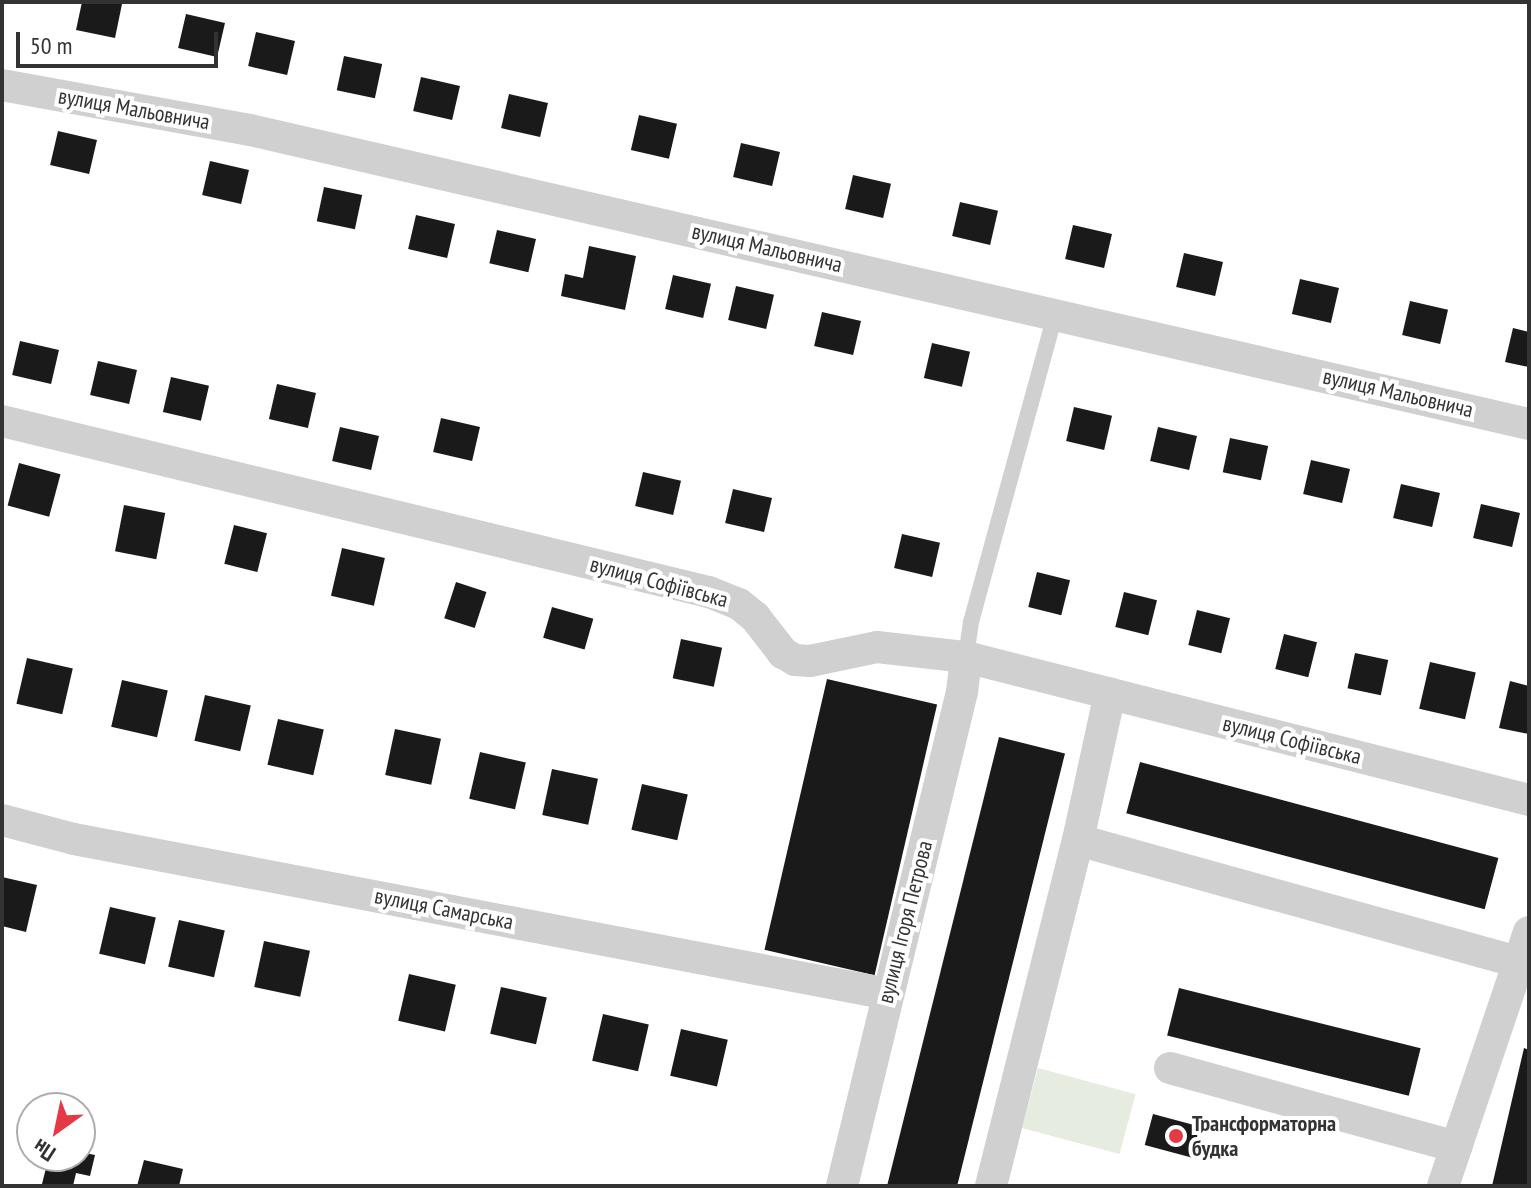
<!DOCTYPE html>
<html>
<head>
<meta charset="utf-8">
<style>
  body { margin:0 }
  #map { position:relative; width:1531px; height:1188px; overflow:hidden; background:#fff; font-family:"PT Sans Narrow",sans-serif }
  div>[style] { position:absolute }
  .green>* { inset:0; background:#e6ecdf; transform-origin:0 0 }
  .building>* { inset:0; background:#1a1a1a; transform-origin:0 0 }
  .service>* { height:16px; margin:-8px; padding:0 8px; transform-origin:8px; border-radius:8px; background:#d0d0d0 }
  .minor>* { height:32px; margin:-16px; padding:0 16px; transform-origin:16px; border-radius:16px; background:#d0d0d0 }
  .dots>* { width:22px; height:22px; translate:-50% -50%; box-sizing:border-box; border:4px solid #fff; border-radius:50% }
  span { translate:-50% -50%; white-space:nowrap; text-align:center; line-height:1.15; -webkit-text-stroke:8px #fff; paint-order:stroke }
  .street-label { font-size:22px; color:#333 }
  .poi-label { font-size:22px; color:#333; font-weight:700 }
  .left { translate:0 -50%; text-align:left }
  .frame { position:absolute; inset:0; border:4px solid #333; pointer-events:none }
  .north { position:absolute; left:16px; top:1092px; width:80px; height:80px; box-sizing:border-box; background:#fff; border:2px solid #adadad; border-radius:50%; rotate:213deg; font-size:22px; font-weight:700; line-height:32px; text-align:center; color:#333 }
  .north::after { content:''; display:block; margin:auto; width:28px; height:36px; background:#e63946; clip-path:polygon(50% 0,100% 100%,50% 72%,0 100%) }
  .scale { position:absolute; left:16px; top:32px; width:202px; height:36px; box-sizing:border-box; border:4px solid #333; border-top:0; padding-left:10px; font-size:24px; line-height:28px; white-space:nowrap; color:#333; -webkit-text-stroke:6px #fff; paint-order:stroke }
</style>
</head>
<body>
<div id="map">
  <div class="green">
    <i style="left:1038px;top:1068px;width:101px;height:62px;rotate:15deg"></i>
  </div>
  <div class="building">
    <i style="clip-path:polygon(82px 2px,122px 4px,115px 38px,76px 30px)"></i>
    <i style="left:186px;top:14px;width:40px;height:35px;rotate:13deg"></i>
    <i style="left:256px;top:32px;width:40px;height:35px;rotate:13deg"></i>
    <i style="left:344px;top:56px;width:39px;height:35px;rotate:12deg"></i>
    <i style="left:421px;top:77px;width:40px;height:35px;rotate:13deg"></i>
    <i style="left:509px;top:94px;width:40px;height:35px;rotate:13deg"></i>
    <i style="left:639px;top:115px;width:39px;height:36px;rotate:13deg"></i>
    <i style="left:58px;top:131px;width:40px;height:35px;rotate:13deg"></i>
    <i style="left:741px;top:143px;width:40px;height:35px;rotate:13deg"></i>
    <i style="left:210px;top:161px;width:40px;height:35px;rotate:13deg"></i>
    <i style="left:853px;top:175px;width:39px;height:35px;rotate:13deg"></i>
    <i style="left:324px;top:187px;width:39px;height:35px;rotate:12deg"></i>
    <i style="left:960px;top:202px;width:39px;height:35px;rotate:13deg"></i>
    <i style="left:416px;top:215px;width:40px;height:35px;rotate:13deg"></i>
    <i style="left:1073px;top:225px;width:40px;height:35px;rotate:13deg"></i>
    <i style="left:497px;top:230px;width:40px;height:34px;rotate:13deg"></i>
    <i style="clip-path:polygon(589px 246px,636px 256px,625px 310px,561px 296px,565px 274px,583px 278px)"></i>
    <i style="left:1184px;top:253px;width:40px;height:35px;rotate:13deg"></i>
    <i style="left:673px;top:275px;width:39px;height:35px;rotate:13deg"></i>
    <i style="left:1300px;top:279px;width:40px;height:36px;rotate:13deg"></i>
    <i style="left:736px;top:286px;width:39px;height:35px;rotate:13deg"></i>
    <i style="left:1410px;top:301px;width:39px;height:35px;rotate:13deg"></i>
    <i style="left:822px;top:312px;width:40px;height:35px;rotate:13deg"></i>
    <i style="clip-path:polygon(1513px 328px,1529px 332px,1529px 367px,1505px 362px)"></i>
    <i style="left:20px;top:341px;width:40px;height:35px;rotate:13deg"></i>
    <i style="left:932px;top:343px;width:39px;height:36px;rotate:13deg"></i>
    <i style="left:98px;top:361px;width:40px;height:35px;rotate:13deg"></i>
    <i style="left:171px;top:377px;width:39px;height:36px;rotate:13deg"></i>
    <i style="left:277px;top:384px;width:40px;height:36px;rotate:13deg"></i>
    <i style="left:1074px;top:407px;width:39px;height:35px;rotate:13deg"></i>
    <i style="left:441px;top:418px;width:40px;height:35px;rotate:13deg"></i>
    <i style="left:340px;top:427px;width:40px;height:35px;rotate:13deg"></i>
    <i style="left:1158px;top:427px;width:40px;height:35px;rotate:13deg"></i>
    <i style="left:1230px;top:438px;width:39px;height:35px;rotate:12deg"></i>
    <i style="left:1311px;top:460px;width:40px;height:35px;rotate:13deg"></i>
    <i style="left:19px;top:463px;width:43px;height:44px;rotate:15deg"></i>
    <i style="left:643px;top:472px;width:39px;height:35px;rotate:13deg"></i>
    <i style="left:1401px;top:484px;width:40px;height:35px;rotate:13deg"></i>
    <i style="left:733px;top:489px;width:40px;height:35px;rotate:13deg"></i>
    <i style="left:1481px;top:504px;width:40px;height:35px;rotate:13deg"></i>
    <i style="left:124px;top:505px;width:42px;height:47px;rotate:11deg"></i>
    <i style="left:234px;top:525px;width:34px;height:40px;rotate:14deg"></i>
    <i style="left:902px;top:534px;width:39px;height:35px;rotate:13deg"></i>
    <i style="left:342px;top:548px;width:44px;height:49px;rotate:13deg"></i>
    <i style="left:1037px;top:572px;width:34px;height:36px;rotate:14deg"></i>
    <i style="left:456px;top:582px;width:32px;height:38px;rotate:18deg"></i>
    <i style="left:1124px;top:592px;width:34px;height:36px;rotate:14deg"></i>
    <i style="left:552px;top:607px;width:43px;height:32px;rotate:16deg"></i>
    <i style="left:1197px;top:610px;width:34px;height:36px;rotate:14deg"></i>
    <i style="left:1284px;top:634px;width:34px;height:36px;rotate:14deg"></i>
    <i style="left:681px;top:639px;width:42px;height:40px;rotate:12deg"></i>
    <i style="left:1355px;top:653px;width:34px;height:36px;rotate:12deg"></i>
    <i style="left:27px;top:658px;width:47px;height:47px;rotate:13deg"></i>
    <i style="left:1430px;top:662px;width:47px;height:48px;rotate:13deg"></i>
    <i style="left:827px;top:679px;width:113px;height:278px;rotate:13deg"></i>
    <i style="left:122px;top:680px;width:47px;height:48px;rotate:13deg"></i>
    <i style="clip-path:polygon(1510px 681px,1529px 686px,1529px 734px,1499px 728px)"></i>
    <i style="left:205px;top:695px;width:47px;height:47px;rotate:13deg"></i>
    <i style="left:278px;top:719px;width:47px;height:47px;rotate:13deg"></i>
    <i style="left:395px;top:729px;width:47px;height:47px;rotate:12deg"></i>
    <i style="left:999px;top:737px;width:68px;height:461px;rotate:14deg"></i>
    <i style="left:480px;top:752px;width:47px;height:48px;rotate:13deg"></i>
    <i style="left:1140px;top:762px;width:371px;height:53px;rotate:15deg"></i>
    <i style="left:552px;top:769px;width:47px;height:47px;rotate:12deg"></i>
    <i style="left:642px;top:784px;width:47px;height:47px;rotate:13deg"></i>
    <i style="clip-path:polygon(2px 877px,37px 885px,26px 932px,2px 926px)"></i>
    <i style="left:110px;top:907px;width:47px;height:48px;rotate:13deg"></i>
    <i style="left:179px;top:920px;width:47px;height:48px;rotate:13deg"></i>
    <i style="left:264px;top:941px;width:47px;height:47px;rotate:12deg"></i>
    <i style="left:409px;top:974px;width:48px;height:48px;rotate:13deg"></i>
    <i style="left:501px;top:987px;width:47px;height:48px;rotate:13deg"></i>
    <i style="left:1179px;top:988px;width:249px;height:49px;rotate:14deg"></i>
    <i style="left:603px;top:1014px;width:47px;height:48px;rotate:13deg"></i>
    <i style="left:681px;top:1029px;width:48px;height:48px;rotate:13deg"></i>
    <i style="clip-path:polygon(1524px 1048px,1529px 1050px,1529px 1186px,1492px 1186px)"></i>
    <i style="left:1153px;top:1114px;width:56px;height:32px;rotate:15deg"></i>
    <i style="clip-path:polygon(80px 1152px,95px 1155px,90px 1176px,76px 1173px,73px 1186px,42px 1184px,49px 1156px,80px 1156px)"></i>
    <i style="clip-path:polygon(144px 1160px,183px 1169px,179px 1186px,137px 1186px)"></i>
  </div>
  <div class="service">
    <i style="left:966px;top:657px;width:35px;rotate:-82deg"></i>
    <i style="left:971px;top:622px;width:318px;rotate:-74.7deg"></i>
  </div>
  <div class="minor">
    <i style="left:2px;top:85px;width:252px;rotate:10.3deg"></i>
    <i style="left:250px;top:130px;width:1312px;rotate:12.95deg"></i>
    <i style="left:2px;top:421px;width:727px;rotate:13.6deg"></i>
    <i style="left:709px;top:592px;width:32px;rotate:22deg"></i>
    <i style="left:739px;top:604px;width:21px;rotate:39deg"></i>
    <i style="left:755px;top:617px;width:46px;rotate:52.1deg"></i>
    <i style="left:783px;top:653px;width:14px;rotate:30deg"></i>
    <i style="left:795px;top:660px;width:15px;rotate:4deg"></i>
    <i style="left:810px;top:661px;width:68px;rotate:-11.8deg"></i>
    <i style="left:877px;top:647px;width:90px;rotate:6.4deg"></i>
    <i style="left:966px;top:657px;width:581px;rotate:14.25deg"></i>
    <i style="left:2px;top:820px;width:74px;rotate:14.8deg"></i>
    <i style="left:74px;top:839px;width:829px;rotate:10.78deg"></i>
    <i style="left:1078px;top:840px;width:150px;rotate:-77.7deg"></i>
    <i style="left:1170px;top:1068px;width:297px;rotate:15.4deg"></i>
    <i style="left:842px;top:1186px;width:508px;rotate:-76.35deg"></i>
    <i style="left:962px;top:692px;width:35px;rotate:-83deg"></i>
    <i style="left:991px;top:1186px;width:357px;rotate:-75.9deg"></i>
    <i style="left:1078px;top:840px;width:458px;rotate:15.5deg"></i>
    <i style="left:1443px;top:1186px;width:268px;rotate:-71.3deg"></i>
  </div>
  <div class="dots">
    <i style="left:1176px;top:1136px;background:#e63946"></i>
  </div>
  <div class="street-label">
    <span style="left:134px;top:109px;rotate:10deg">вулиця Мальовнича</span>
    <span style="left:767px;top:248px;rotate:13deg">вулиця Мальовнича</span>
    <span style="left:1398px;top:393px;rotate:13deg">вулиця Мальовнича</span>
    <span style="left:659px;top:582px;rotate:15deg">вулиця Софіївська</span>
    <span style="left:1292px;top:740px;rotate:14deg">вулиця Софіївська</span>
    <span style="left:444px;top:909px;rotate:11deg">вулиця Самарська</span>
    <span style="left:905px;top:922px;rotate:-76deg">вулиця Ігоря Петрова</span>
  </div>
  <div class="poi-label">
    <span class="left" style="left:1192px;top:1136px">Трансформаторна<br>будка</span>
  </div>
  <div class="frame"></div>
  <div class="north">Пн</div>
  <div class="scale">50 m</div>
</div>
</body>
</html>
